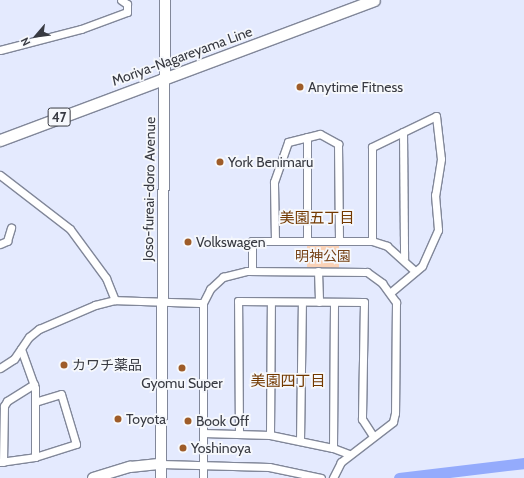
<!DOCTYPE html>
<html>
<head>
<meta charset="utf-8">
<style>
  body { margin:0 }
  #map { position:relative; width:524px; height:478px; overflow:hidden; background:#e4eafe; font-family:Cabin,"Noto Sans JP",sans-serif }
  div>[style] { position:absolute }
  .green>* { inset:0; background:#fad2b7; transform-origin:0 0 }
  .river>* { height:11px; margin:-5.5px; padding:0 5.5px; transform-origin:5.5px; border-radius:5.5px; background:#94abfc }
  .roads { filter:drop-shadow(1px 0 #818799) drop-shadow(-1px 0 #818799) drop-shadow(0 1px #818799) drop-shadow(0 -1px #818799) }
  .street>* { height:7px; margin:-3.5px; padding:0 3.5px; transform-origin:3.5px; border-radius:3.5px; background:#fff }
  .secondary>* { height:10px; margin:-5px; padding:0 5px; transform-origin:5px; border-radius:5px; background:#fff }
  .primary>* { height:11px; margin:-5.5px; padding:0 5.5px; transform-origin:5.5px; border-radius:5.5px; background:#fff }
  .dots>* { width:11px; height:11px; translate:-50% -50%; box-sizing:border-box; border:2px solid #f6f8fc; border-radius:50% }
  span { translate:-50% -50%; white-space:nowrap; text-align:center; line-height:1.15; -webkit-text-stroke:3.5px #f6f8fc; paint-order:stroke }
  .shield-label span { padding:1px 3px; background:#f6f8fc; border:1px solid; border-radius:3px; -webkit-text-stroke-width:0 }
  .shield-label { font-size:13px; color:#383a42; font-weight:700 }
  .street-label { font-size:14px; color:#383a42 }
  .poi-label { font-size:14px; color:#383a42 }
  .left { translate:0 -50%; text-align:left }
  .park-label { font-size:14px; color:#78441a }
  .neighbourhood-label { font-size:15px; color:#723800 }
  .north { position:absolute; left:16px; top:16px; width:40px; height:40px; -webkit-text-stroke:3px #f6f8fc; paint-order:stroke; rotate:242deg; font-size:11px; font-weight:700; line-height:16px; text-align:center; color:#383a42 }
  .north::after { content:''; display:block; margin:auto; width:14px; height:18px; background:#383a42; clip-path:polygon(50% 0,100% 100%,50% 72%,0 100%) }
</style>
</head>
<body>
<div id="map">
  <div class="green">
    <i style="left:307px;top:241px;width:32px;height:30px"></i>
  </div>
  <div class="river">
    <i style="left:399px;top:478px;width:126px;rotate:-6.8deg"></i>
  </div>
  <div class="roads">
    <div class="street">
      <i style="left:0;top:50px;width:84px;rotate:-14.5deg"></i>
      <i style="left:81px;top:29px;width:49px;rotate:-20.3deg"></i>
      <i style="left:127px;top:12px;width:8px;rotate:-90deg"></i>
      <i style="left:127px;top:4px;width:7px;rotate:-146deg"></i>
      <i style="left:403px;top:132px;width:126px;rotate:89.5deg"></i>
      <i style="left:307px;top:137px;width:104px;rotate:90deg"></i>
      <i style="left:0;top:175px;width:88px;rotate:37.6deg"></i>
      <i style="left:70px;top:229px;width:61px;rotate:53.7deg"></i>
      <i style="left:106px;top:278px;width:24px;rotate:68deg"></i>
      <i style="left:275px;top:241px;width:59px;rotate:-91deg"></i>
      <i style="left:274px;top:182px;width:42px;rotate:-70.7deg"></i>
      <i style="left:288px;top:142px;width:33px;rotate:-14deg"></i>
      <i style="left:320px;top:134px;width:21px;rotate:29deg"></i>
      <i style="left:338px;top:144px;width:97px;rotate:89.4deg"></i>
      <i style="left:372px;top:241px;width:94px;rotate:-90deg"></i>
      <i style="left:372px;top:147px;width:71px;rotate:-25.8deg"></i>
      <i style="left:436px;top:116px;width:43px;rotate:83.4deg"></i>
      <i style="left:441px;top:159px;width:36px;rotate:99deg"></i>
      <i style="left:435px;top:195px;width:35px;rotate:85deg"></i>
      <i style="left:438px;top:230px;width:39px;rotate:114deg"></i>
      <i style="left:422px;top:266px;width:40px;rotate:140deg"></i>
      <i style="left:0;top:244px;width:8px;rotate:-23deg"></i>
      <i style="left:7px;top:241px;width:14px;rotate:-73deg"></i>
      <i style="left:252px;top:271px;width:30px;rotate:-90deg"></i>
      <i style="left:252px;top:241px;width:120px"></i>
      <i style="left:372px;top:241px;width:16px;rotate:18deg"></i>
      <i style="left:387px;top:246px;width:38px;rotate:42deg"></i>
      <i style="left:318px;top:271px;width:31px;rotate:88deg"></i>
      <i style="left:21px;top:349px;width:41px;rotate:70.3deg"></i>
      <i style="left:35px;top:388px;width:69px;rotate:90deg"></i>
      <i style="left:0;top:368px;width:17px;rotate:-33deg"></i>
      <i style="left:14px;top:359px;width:27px;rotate:-56deg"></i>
      <i style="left:29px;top:337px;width:13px;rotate:-39deg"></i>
      <i style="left:39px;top:329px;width:61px;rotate:-23.2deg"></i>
      <i style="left:95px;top:305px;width:21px;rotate:-14deg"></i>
      <i style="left:115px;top:300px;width:88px;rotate:2deg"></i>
      <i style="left:203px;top:433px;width:67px;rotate:1.7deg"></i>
      <i style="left:270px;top:435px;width:64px;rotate:11.7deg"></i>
      <i style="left:333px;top:448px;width:17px;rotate:21deg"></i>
      <i style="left:239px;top:434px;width:133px;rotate:-90.4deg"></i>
      <i style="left:238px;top:301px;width:126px;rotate:0.5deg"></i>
      <i style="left:364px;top:302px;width:117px;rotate:91deg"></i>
      <i style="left:362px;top:419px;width:20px;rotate:57deg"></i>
      <i style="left:270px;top:435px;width:133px;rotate:-89.6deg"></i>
      <i style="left:300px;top:441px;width:139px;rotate:-89.2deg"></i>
      <i style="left:333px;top:448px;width:146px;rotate:-89.6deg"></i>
      <i style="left:0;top:462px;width:35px;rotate:-8deg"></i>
      <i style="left:35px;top:457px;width:43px;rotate:-17.6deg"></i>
      <i style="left:76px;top:444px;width:52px;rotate:-106.7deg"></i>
      <i style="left:61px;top:394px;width:27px;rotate:163deg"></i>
      <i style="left:3px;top:462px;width:56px;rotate:-89deg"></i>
      <i style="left:4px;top:406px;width:6px;rotate:-59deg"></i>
      <i style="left:7px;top:401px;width:32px;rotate:-32deg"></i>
      <i style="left:161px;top:464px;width:108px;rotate:1.6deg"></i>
      <i style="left:269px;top:467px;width:53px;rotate:11.9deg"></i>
      <i style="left:203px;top:478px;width:175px;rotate:-90deg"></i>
      <i style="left:203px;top:303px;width:16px;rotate:-63deg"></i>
      <i style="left:210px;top:289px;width:18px;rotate:-43deg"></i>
      <i style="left:223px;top:277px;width:25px;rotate:-14deg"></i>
      <i style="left:247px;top:271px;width:120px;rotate:0.5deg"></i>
      <i style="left:367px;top:272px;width:19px;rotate:36deg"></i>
      <i style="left:382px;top:283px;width:24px;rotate:54deg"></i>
      <i style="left:396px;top:302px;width:111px;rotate:90.5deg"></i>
      <i style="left:395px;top:413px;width:9px;rotate:103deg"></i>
      <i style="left:393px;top:422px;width:66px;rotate:142.4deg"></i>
      <i style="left:341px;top:462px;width:18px;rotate:117deg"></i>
    </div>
    <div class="secondary">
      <i style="left:93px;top:478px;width:39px;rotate:-17deg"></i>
      <i style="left:130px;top:467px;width:31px;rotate:-6deg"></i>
      <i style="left:161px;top:478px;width:478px;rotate:-89.5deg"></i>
    </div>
    <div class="primary">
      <i style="left:0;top:140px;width:399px;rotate:-20.5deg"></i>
    </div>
  </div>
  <div class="dots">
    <i style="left:300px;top:87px;background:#9e5c29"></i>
    <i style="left:220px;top:162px;background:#9e5c29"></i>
    <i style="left:188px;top:242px;background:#9e5c29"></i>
    <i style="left:64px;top:365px;background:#9e5c29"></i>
    <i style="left:182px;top:368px;background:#9e5c29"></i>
    <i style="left:118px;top:419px;background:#9e5c29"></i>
    <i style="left:188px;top:421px;background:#9e5c29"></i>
    <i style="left:183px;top:448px;background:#9e5c29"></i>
  </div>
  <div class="shield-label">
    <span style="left:59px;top:117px">47</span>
  </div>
  <div class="street-label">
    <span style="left:182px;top:56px;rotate:-20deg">Moriya-Nagareyama Line</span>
    <span style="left:149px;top:189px;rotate:-89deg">Joso-fureai-doro Avenue</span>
  </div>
  <div class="poi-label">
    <span class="left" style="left:308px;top:87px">Anytime Fitness</span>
    <span class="left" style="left:228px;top:162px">York Benimaru</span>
    <span class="left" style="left:196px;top:242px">Volkswagen</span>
    <span class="left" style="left:72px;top:365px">カワチ薬品</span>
    <span style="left:182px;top:383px">Gyomu Super</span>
    <span class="left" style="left:126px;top:419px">Toyota</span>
    <span class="left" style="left:196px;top:421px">Book Off</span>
    <span class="left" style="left:191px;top:448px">Yoshinoya</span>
  </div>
  <div class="park-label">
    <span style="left:323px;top:256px">明神公園</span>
  </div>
  <div class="neighbourhood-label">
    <span style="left:317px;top:219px">美園五丁目</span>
    <span style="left:288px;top:382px">美園四丁目</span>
  </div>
  <div class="north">N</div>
</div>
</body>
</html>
